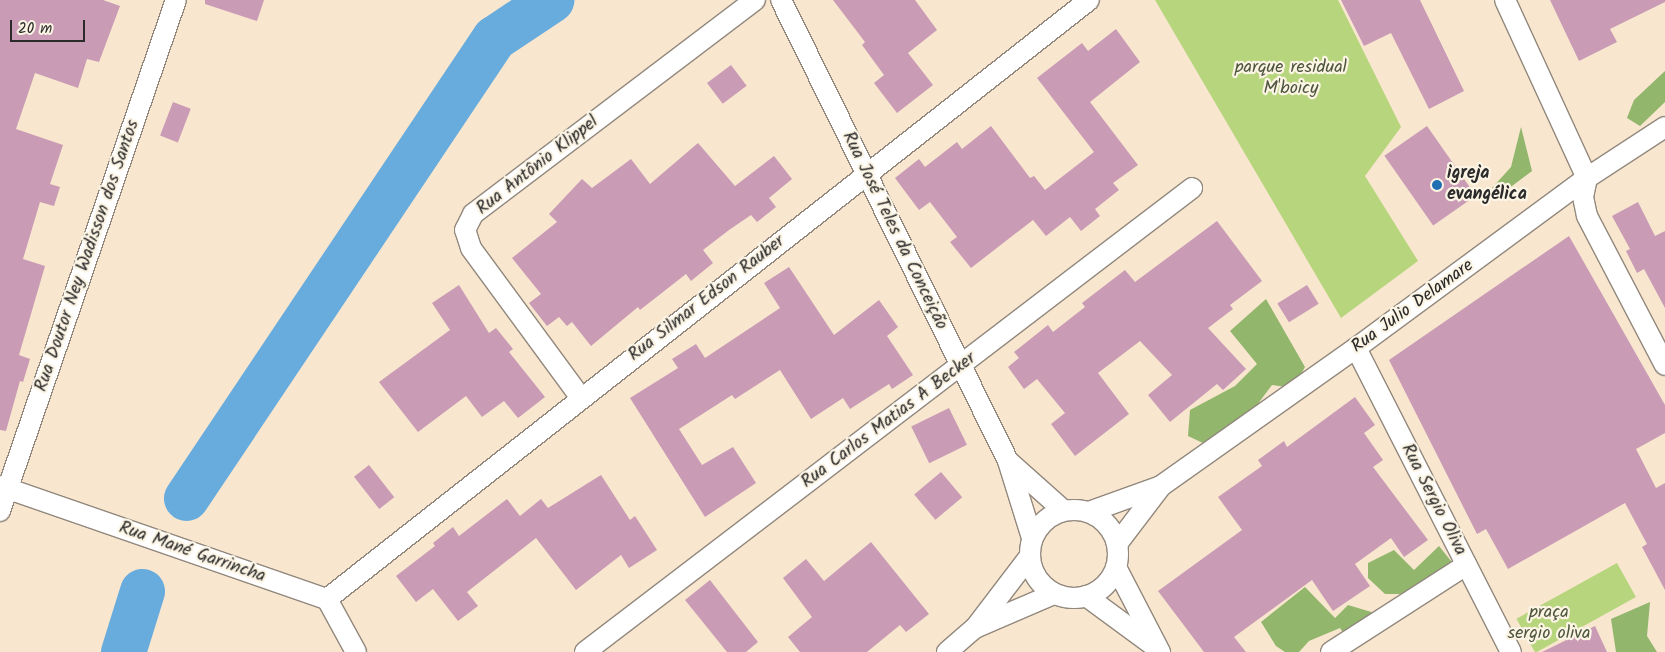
<!DOCTYPE html>
<html>
<head>
<meta charset="utf-8">
<style>
  body { margin:0 }
  #map { position:relative; width:1665px; height:652px; overflow:hidden; background:#f8e6cf; font-family:Kalam,sans-serif }
  div>[style] { position:absolute }
  .green>* { inset:0; background:#b7d57c; transform-origin:0 0 }
  .forest>* { inset:0; background:#91b66c }
  .river>* { height:45px; margin:-22.5px; padding:0 22.5px; transform-origin:22.5px; border-radius:22.5px; background:#68abdd }
  .building>* { inset:0; background:#c99bb5; transform-origin:0 0 }
  .roads { filter:drop-shadow(1px 0 #92887d) drop-shadow(-1px 0 #92887d) drop-shadow(0 1px #92887d) drop-shadow(0 -1px #92887d) }
  .minor>* { height:20px; margin:-10px; padding:0 10px; transform-origin:10px; border-radius:10px; background:#fff }
  .minor>.ring { margin:-10px; padding:0; box-sizing:content-box; background:none; border:20px solid #fff; border-radius:50% }
  .dots>* { width:14px; height:14px; translate:-50% -50%; box-sizing:border-box; border:2px solid #fcf5e5; border-radius:50% }
  span { translate:-50% -50%; white-space:nowrap; text-align:center; line-height:1.15; -webkit-text-stroke:4.5px #fcf5e5; paint-order:stroke }
  .park-label { font-size:18px; color:#4e563f }
  .street-label { font-size:18px; color:#2b2b2b }
  .poi-label { font-size:18px; color:#2b2b2b; font-weight:700 }
  .left { translate:0 -50%; text-align:left }
  .scale { position:absolute; left:10px; top:20px; width:75px; height:22px; box-sizing:border-box; border:2px solid #2b2b2b; border-top:0; padding-left:6px; font-size:15px; line-height:18px; white-space:nowrap; color:#2b2b2b; -webkit-text-stroke:4px #fcf5e5; paint-order:stroke }
</style>
</head>
<body>
<div id="map">
  <div class="green">
    <i style="clip-path:polygon(1155px 0,1338px 0,1401px 127px,1365px 176px,1418px 261px,1341px 318px)"></i>
    <i style="left:1617px;top:563px;width:39px;height:115px;rotate:61deg"></i>
  </div>
  <div class="forest">
    <i style="clip-path:polygon(1665px 71px,1665px 102px,1640px 126px,1627px 118px,1634px 100px)"></i>
    <i style="clip-path:polygon(1521px 127px,1532px 171px,1500px 195px,1492px 188px,1511px 167px)"></i>
    <i style="clip-path:polygon(1266px 299px,1305px 367px,1293px 388px,1272px 385px,1245px 421px,1205px 444px,1188px 436px,1190px 410px,1235px 386px,1257px 364px,1230px 331px)"></i>
    <i style="clip-path:polygon(1439px 546px,1455px 566px,1400px 594px,1385px 594px,1368px 578px,1368px 563px,1394px 550px,1414px 570px)"></i>
    <i style="clip-path:polygon(1305px 587px,1335px 618px,1348px 605px,1378px 614px,1348px 640px,1340px 628px,1309px 641px,1299px 652px,1285px 652px,1276px 646px,1261px 622px)"></i>
    <i style="clip-path:polygon(1650px 602px,1647px 636px,1657px 652px,1616px 652px,1611px 619px)"></i>
  </div>
  <div class="river">
    <i style="left:186px;top:498px;width:554px;rotate:-56.2deg"></i>
    <i style="left:494px;top:38px;width:69px;rotate:-33.7deg"></i>
    <i style="left:123px;top:652px;width:64px;rotate:-72.7deg"></i>
  </div>
  <div class="building">
    <i style="clip-path:polygon(0 0,103px 0,120px 6px,99px 62px,87px 59px,78px 88px,35px 73px,16px 129px,63px 145px,50px 184px,60px 187px,54px 206px,40px 202px,23px 259px,45px 266px,19px 355px,30px 359px,23px 382px,20px 381px,6px 431px,0 430px)"></i>
    <i style="clip-path:polygon(205px 0,264px 0,257px 21px,205px 4px)"></i>
    <i style="clip-path:polygon(833px 0,915px 0,937px 30px,908px 53px,933px 85px,897px 113px,874px 83px,884px 75px,862px 45px,865px 42px)"></i>
    <i style="clip-path:polygon(1341px 0,1420px 0,1464px 91px,1429px 109px,1391px 33px,1364px 46px)"></i>
    <i style="clip-path:polygon(1550px 0,1665px 0,1665px 2px,1610px 29px,1617px 42px,1579px 61px)"></i>
    <i style="clip-path:polygon(1116px 29px,1140px 62px,1090px 102px,1138px 165px,1113px 183px,1119px 190px,1095px 209px,1100px 216px,1081px 231px,1070px 217px,1046px 236px,1033px 220px,971px 268px,950px 242px,957px 237px,930px 202px,919px 210px,895px 178px,919px 159px,925px 167px,957px 142px,962px 149px,991px 126px,1030px 178px,1034px 176px,1045px 190px,1094px 152px,1037px 78px,1082px 43px,1088px 51px)"></i>
    <i style="left:731px;top:65px;width:26px;height:30px;rotate:53deg"></i>
    <i style="left:173px;top:102px;width:19px;height:36px;rotate:21deg"></i>
    <i style="left:1427px;top:126px;width:85px;height:52px;rotate:55deg"></i>
    <i style="clip-path:polygon(698px 143px,735px 186px,774px 156px,792px 179px,769px 198px,776px 207px,757px 222px,751px 215px,729px 230px,703px 250px,713px 263px,691px 281px,686px 274px,640px 310px,638px 307px,591px 346px,572px 322px,567px 326px,559px 317px,547px 326px,529px 303px,541px 294px,512px 258px,557px 222px,549px 214px,582px 179px,592px 188px,631px 159px,650px 184px)"></i>
    <i style="clip-path:polygon(1638px 202px,1655px 236px,1665px 231px,1665px 308px,1644px 269px,1637px 273px,1626px 251px,1630px 249px,1612px 216px)"></i>
    <i style="clip-path:polygon(1217px 221px,1262px 281px,1230px 305px,1233px 309px,1208px 328px,1246px 369px,1223px 390px,1217px 384px,1170px 422px,1148px 395px,1172px 375px,1140px 341px,1098px 373px,1129px 414px,1075px 456px,1051px 424px,1065px 413px,1037px 379px,1024px 389px,1008px 367px,1019px 358px,1014px 352px,1048px 325px,1053px 332px,1085px 307px,1082px 303px,1125px 270px,1135px 282px)"></i>
    <i style="clip-path:polygon(1569px 236px,1665px 405px,1665px 433px,1636px 449px,1656px 488px,1665px 483px,1665px 590px,1642px 547px,1647px 544px,1625px 503px,1508px 569px,1486px 529px,1477px 534px,1389px 360px)"></i>
    <i style="clip-path:polygon(789px 267px,834px 335px,879px 300px,898px 327px,887px 336px,913px 375px,892px 389px,889px 384px,850px 409px,843px 398px,811px 419px,780px 370px,735px 399px,732px 395px,679px 429px,702px 465px,733px 447px,756px 483px,705px 517px,630px 398px,678px 368px,672px 359px,696px 344px,705px 358px,780px 308px,764px 283px)"></i>
    <i style="clip-path:polygon(459px 285px,489px 333px,496px 328px,513px 349px,509px 352px,545px 397px,518px 418px,504px 401px,482px 417px,466px 396px,418px 432px,379px 382px,450px 330px,432px 303px)"></i>
    <i style="left:1307px;top:285px;width:22px;height:35px;rotate:58deg"></i>
    <i style="clip-path:polygon(1355px 397px,1375px 425px,1364px 433px,1383px 460px,1373px 467px,1428px 540px,1404px 557px,1391px 538px,1355px 564px,1370px 586px,1333px 611px,1312px 580px,1234px 637px,1246px 652px,1204px 652px,1158px 591px,1242px 530px,1218px 497px,1262px 466px,1258px 460px,1284px 441px,1287px 447px)"></i>
    <i style="left:949px;top:408px;width:41px;height:42px;rotate:64deg"></i>
    <i style="left:369px;top:465px;width:41px;height:19px;rotate:52deg"></i>
    <i style="left:941px;top:472px;width:33px;height:35px;rotate:50deg"></i>
    <i style="clip-path:polygon(601px 475px,630px 520px,635px 516px,657px 550px,629px 568px,621px 555px,576px 590px,536px 538px,467px 592px,478px 606px,458px 621px,433px 589px,416px 602px,396px 576px,435px 546px,433px 543px,453px 527px,459px 536px,507px 499px,520px 516px,541px 499px,548px 508px)"></i>
    <i style="clip-path:polygon(871px 542px,929px 614px,906px 632px,900px 625px,867px 652px,800px 652px,788px 637px,812px 617px,783px 578px,806px 559px,824px 581px)"></i>
    <i style="clip-path:polygon(710px 580px,758px 642px,746px 652px,727px 652px,685px 600px)"></i>
    <i style="clip-path:polygon(1595px 626px,1607px 652px,1542px 652px)"></i>
  </div>
  <div class="roads">
    <div class="minor">
      <i style="left:781px;top:0;width:514px;rotate:63.78deg"></i>
      <i style="left:1008px;top:461px;width:81px;rotate:72.7deg"></i>
      <i style="left:1505px;top:0;width:196px;rotate:65.3deg"></i>
      <i style="left:1587px;top:178px;width:19px;rotate:102deg"></i>
      <i style="left:1583px;top:197px;width:19px;rotate:78deg"></i>
      <i style="left:1587px;top:216px;width:168px;rotate:62.4deg"></i>
      <i style="left:1356px;top:348px;width:341px;rotate:63deg"></i>
      <i style="left:581px;top:398px;width:186px;rotate:-126.3deg"></i>
      <i style="left:471px;top:248px;width:19px;rotate:-108deg"></i>
      <i style="left:465px;top:230px;width:18px;rotate:-63deg"></i>
      <i style="left:473px;top:214px;width:354px;rotate:-37.2deg"></i>
      <i style="left:1008px;top:461px;width:74px;rotate:41.7deg"></i>
      <i style="left:0;top:486px;width:346px;rotate:19.1deg"></i>
      <i style="left:327px;top:599px;width:60px;rotate:61.3deg"></i>
      <i class="ring" style="left:1030px;top:510px;width:68px;height:68px"></i>
      <i style="left:0;top:511px;width:540px;rotate:-71deg"></i>
      <i style="left:1089px;top:512px;width:77px;rotate:-19.9deg"></i>
      <i style="left:1161px;top:486px;width:239px;rotate:-35.3deg"></i>
      <i style="left:1356px;top:348px;width:287px;rotate:-36.4deg"></i>
      <i style="left:1587px;top:178px;width:93px;rotate:-33.2deg"></i>
      <i style="left:1117px;top:544px;width:73px;rotate:-52.8deg"></i>
      <i style="left:1116px;top:567px;width:96px;rotate:62.6deg"></i>
      <i style="left:1086px;top:596px;width:84px;rotate:36.3deg"></i>
      <i style="left:327px;top:599px;width:969px;rotate:-38.17deg"></i>
      <i style="left:977px;top:627px;width:84px;rotate:-23.2deg"></i>
      <i style="left:585px;top:652px;width:764px;rotate:-37.39deg"></i>
      <i style="left:947px;top:652px;width:37px;rotate:-41deg"></i>
      <i style="left:975px;top:628px;width:89px;rotate:-52.7deg"></i>
      <i style="left:1331px;top:652px;width:161px;rotate:-32.8deg"></i>
    </div>
  </div>
  <div class="dots">
    <i style="left:1437px;top:185px;background:#1f6fb2"></i>
  </div>
  <div class="park-label">
    <span style="left:1291px;top:79px">parque residual<br>M'boicy</span>
    <span style="left:1549px;top:624px">praça<br>sergio oliva</span>
  </div>
  <div class="street-label">
    <span style="left:538px;top:166px;rotate:-38deg">Rua Antônio Klippel</span>
    <span style="left:894px;top:231px;rotate:64deg">Rua José Teles da Conceição</span>
    <span style="left:88px;top:256px;rotate:-71deg">Rua Doutor Ney Wadisson dos Santos</span>
    <span style="left:707px;top:299px;rotate:-38deg">Rua Silmar Edson Rauber</span>
    <span style="left:1413px;top:307px;rotate:-36deg">Rua Julio Delamare</span>
    <span style="left:889px;top:421px;rotate:-37deg">Rua Carlos Matias A Becker</span>
    <span style="left:1433px;top:500px;rotate:63deg">Rua Sergio Oliva</span>
    <span style="left:192px;top:553px;rotate:19deg">Rua Mané Garrincha</span>
  </div>
  <div class="poi-label">
    <span class="left" style="left:1447px;top:185px">igreja<br>evangélica</span>
  </div>
  <div class="scale">20 m</div>
</div>
</body>
</html>
